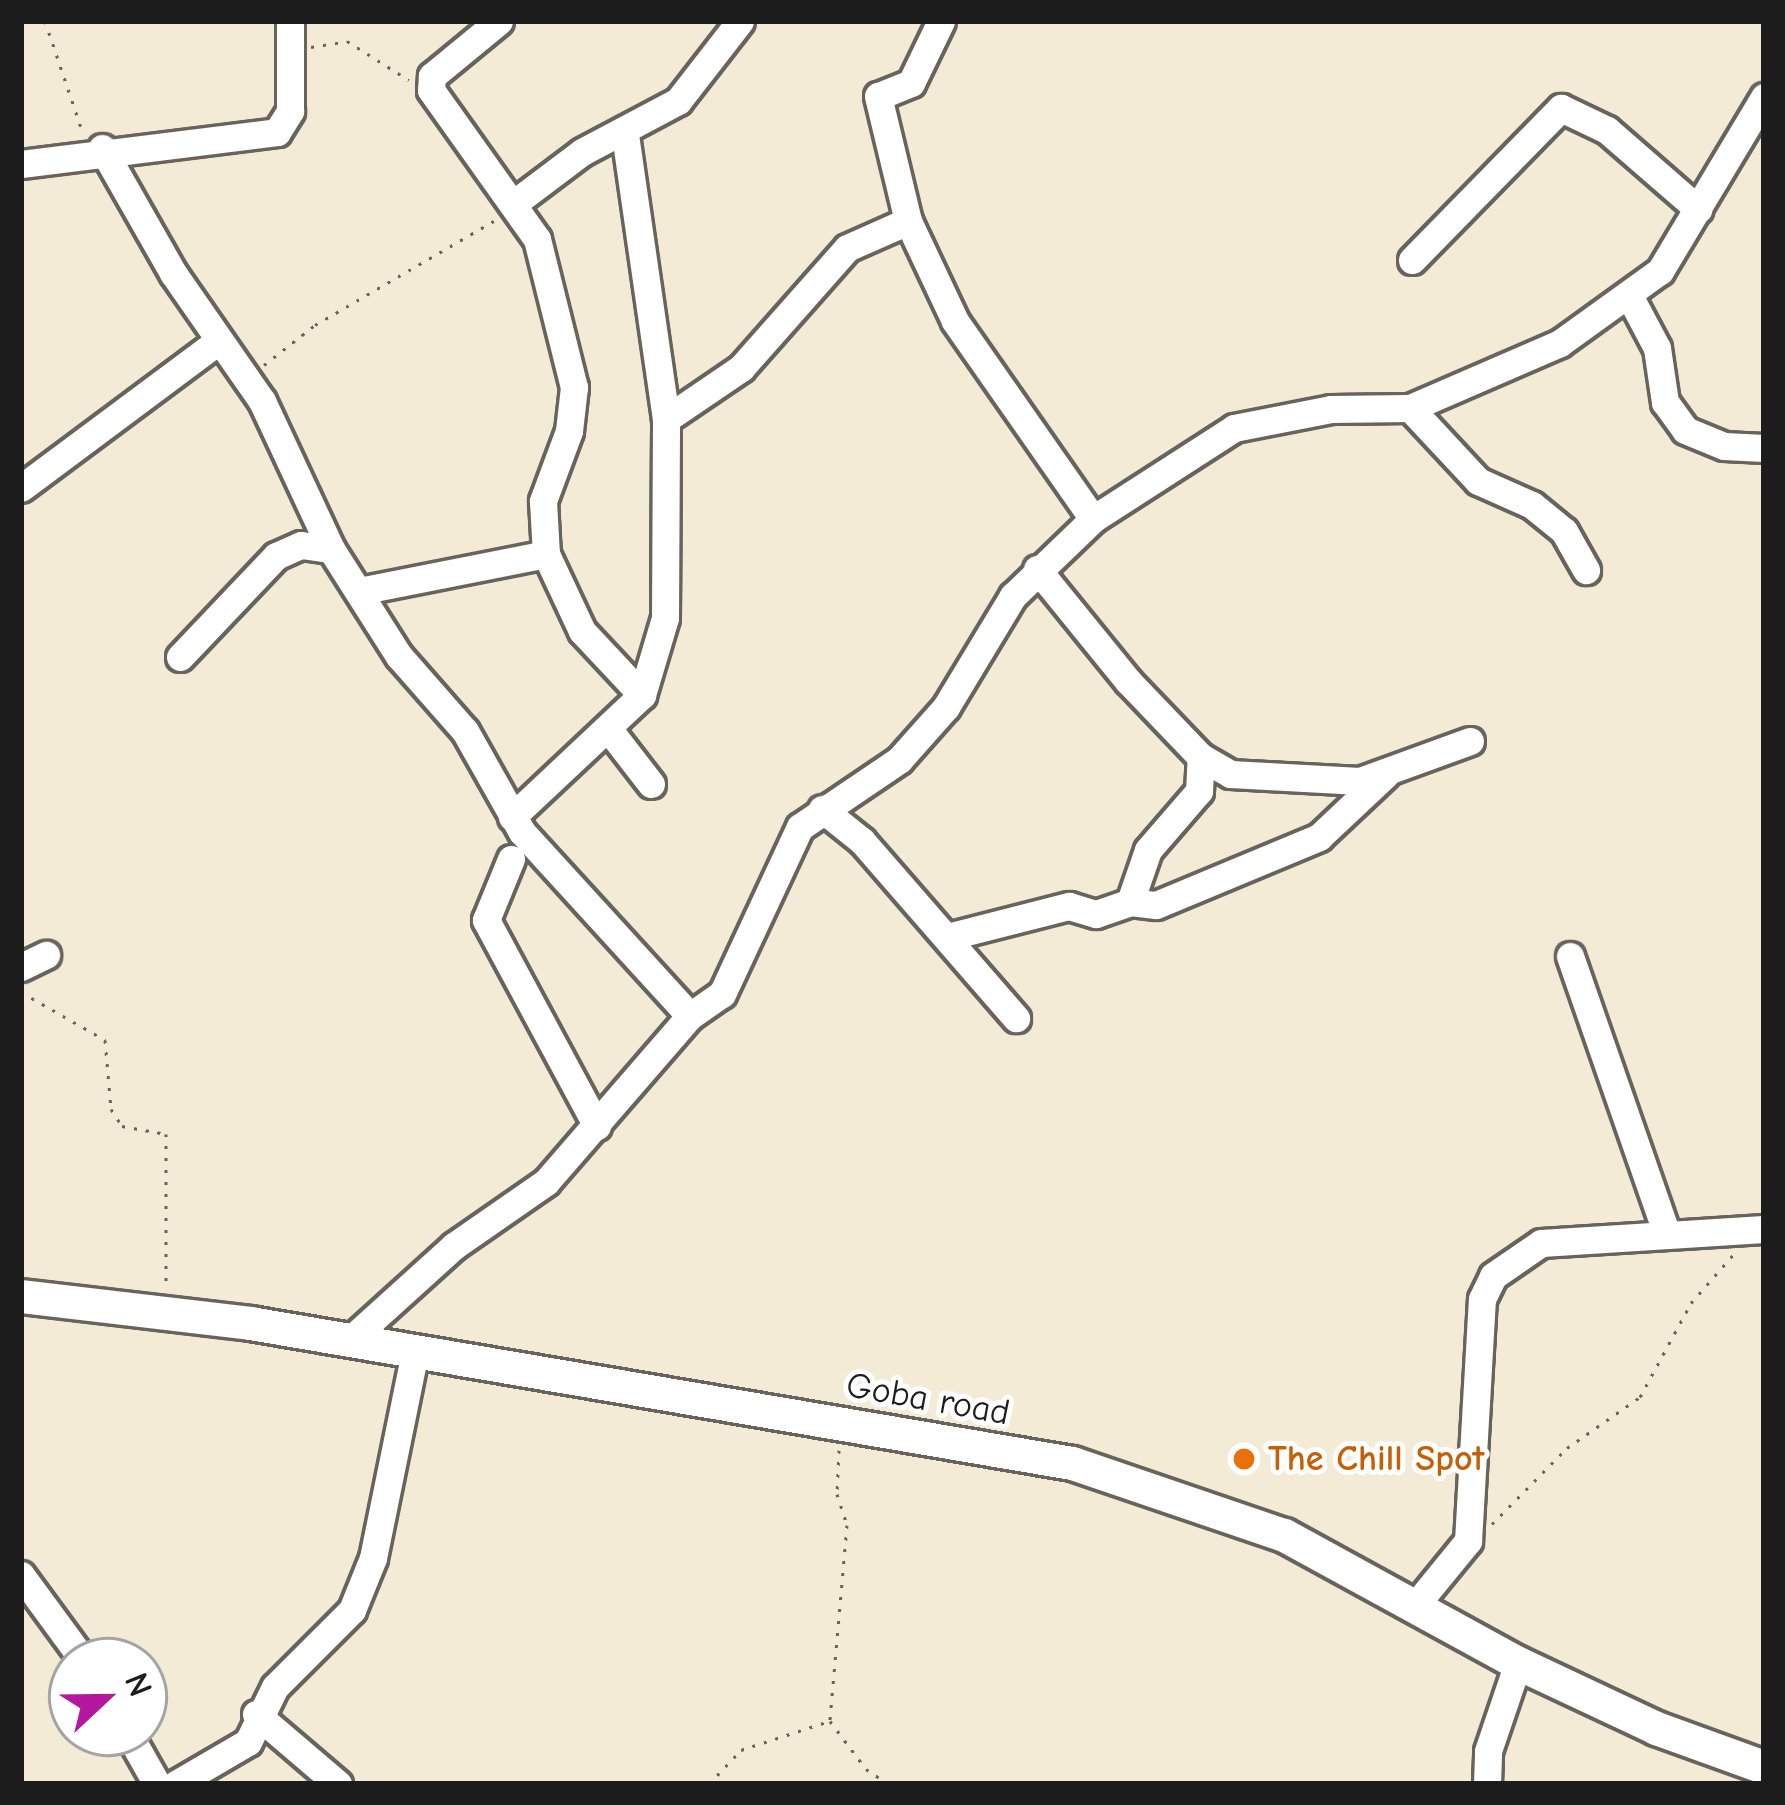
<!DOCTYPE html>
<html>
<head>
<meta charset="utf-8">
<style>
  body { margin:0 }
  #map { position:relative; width:1785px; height:1805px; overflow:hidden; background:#f4ebd6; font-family:"Comic Neue",sans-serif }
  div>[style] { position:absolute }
  .path>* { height:3px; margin-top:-1.5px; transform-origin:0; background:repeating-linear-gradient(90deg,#68645d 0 3px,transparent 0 12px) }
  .roads { filter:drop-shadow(3px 0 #68645d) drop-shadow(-3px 0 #68645d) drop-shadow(0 3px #68645d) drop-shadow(0 -3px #68645d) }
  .minor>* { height:27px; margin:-13.5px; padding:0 13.5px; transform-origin:13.5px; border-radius:13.5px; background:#fff }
  .major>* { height:33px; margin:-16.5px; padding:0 16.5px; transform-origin:16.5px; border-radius:16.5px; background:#fff }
  .dots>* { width:33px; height:33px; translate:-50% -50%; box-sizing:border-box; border:6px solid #fff; border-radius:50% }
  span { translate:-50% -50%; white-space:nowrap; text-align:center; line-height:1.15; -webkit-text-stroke:10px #fff; paint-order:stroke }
  .street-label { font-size:36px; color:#1c1c1c }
  .food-label { font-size:36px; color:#c56008; font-weight:700 }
  .left { translate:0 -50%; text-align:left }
  .frame { position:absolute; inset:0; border:24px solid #1c1c1c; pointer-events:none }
  .north { position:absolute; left:48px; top:1637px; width:120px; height:120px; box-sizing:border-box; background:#fff; border:3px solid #a4a4a4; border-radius:50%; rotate:68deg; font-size:33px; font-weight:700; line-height:48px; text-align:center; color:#1c1c1c }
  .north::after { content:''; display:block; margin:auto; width:42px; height:54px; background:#b5179e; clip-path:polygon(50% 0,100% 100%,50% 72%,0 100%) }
</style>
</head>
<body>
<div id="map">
  <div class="path">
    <i style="left:45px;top:21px;width:118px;rotate:71.3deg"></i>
    <i style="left:311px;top:47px;width:36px;rotate:-9deg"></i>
    <i style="left:347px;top:41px;width:73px;rotate:32.2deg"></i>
    <i style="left:264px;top:365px;width:65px;rotate:-38.1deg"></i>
    <i style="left:315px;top:325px;width:207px;rotate:-30.2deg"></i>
    <i style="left:21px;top:992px;width:97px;rotate:29.7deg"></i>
    <i style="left:105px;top:1040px;width:69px;rotate:85deg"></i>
    <i style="left:111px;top:1109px;width:20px;rotate:57deg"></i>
    <i style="left:122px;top:1126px;width:45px;rotate:10.3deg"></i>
    <i style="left:166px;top:1134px;width:152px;rotate:90deg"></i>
    <i style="left:839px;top:1450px;width:44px;rotate:92.6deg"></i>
    <i style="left:837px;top:1494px;width:33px;rotate:72deg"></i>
    <i style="left:847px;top:1525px;width:197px;rotate:95deg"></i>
    <i style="left:830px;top:1721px;width:60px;rotate:53.1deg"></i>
    <i style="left:866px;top:1769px;width:27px;rotate:34deg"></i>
    <i style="left:1492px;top:1524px;width:107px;rotate:-45.4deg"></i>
    <i style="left:1567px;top:1448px;width:89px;rotate:-34.9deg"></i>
    <i style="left:1640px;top:1397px;width:107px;rotate:-61.5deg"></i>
    <i style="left:1691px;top:1303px;width:64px;rotate:-48.8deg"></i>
    <i style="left:709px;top:1784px;width:47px;rotate:-46.7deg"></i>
    <i style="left:741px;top:1750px;width:89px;rotate:-18.2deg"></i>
  </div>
  <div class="roads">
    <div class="minor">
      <i style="left:499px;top:21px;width:87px;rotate:140.6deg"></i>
      <i style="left:432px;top:76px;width:14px;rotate:94deg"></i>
      <i style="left:431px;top:90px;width:183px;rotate:54.6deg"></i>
      <i style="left:537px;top:239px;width:153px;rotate:76deg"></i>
      <i style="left:574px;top:387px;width:44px;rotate:96.5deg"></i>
      <i style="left:569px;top:431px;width:75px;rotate:110.4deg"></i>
      <i style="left:543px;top:501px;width:53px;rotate:86.8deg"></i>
      <i style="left:546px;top:554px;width:85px;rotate:64.9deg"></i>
      <i style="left:582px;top:631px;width:88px;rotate:46.8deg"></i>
      <i style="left:941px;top:21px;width:69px;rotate:115.8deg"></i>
      <i style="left:911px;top:83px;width:35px;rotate:158deg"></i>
      <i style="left:878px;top:96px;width:129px;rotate:76.5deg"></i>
      <i style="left:908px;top:221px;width:110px;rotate:64.8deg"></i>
      <i style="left:955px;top:321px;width:241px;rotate:55.1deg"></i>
      <i style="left:102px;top:148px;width:144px;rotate:60.4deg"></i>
      <i style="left:173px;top:273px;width:156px;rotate:55.2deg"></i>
      <i style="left:262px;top:401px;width:163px;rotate:65deg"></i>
      <i style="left:331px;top:549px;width:127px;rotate:57.6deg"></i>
      <i style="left:399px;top:656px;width:100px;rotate:48.7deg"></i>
      <i style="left:465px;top:731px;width:116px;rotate:60.6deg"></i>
      <i style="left:522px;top:832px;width:249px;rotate:47.6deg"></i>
      <i style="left:21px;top:164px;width:258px;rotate:-7.1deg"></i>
      <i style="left:277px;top:132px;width:25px;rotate:-58deg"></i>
      <i style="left:290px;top:111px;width:90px;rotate:-90deg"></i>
      <i style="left:517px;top:201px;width:81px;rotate:-37deg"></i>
      <i style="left:582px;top:152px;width:109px;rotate:-28deg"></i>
      <i style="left:678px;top:101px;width:101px;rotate:-52.2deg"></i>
      <i style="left:1412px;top:260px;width:213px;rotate:-45.6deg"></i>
      <i style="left:1561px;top:108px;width:51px;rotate:25.6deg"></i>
      <i style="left:1607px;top:130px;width:121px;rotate:41deg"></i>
      <i style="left:1631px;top:299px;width:55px;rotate:62deg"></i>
      <i style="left:1657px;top:348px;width:55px;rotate:81.6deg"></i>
      <i style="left:1665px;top:402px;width:34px;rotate:54deg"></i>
      <i style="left:1685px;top:430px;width:42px;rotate:22.3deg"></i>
      <i style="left:1724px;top:446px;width:40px;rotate:2.9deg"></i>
      <i style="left:1410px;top:408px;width:100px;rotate:47deg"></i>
      <i style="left:1478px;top:481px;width:59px;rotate:24deg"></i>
      <i style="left:1532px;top:505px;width:41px;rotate:39.1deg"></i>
      <i style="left:1564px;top:531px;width:45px;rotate:60.6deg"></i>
      <i style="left:666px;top:419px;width:91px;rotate:-34.2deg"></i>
      <i style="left:741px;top:368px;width:160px;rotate:-48.5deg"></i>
      <i style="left:847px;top:248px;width:67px;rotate:-23.9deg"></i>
      <i style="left:21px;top:488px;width:246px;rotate:-36.7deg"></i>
      <i style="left:1037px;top:569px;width:144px;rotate:50.9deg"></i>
      <i style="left:1128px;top:681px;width:105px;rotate:46.2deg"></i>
      <i style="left:1201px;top:757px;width:34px;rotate:30deg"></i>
      <i style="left:1230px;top:774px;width:130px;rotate:3.1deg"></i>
      <i style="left:1360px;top:781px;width:117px;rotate:-20deg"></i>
      <i style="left:359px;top:591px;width:191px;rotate:-11.2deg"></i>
      <i style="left:180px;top:657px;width:139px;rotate:-46.5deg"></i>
      <i style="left:276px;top:556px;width:27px;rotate:-24deg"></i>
      <i style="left:301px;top:545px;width:30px;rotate:8deg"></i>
      <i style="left:610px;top:731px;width:67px;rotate:52.3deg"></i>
      <i style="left:822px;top:809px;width:51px;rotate:38.7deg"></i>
      <i style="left:862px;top:841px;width:235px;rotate:49deg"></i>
      <i style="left:512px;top:817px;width:178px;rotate:-43.2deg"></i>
      <i style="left:642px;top:695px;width:80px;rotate:-73.4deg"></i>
      <i style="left:665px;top:618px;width:199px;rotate:-89.7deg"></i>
      <i style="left:666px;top:419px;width:288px;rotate:-98.2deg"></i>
      <i style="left:511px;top:859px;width:66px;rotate:112.3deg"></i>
      <i style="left:486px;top:920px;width:234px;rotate:61.7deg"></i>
      <i style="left:1130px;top:902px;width:55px;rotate:-70.9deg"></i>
      <i style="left:1148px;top:850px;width:78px;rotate:-49.2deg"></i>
      <i style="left:1199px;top:791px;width:34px;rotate:-87deg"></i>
      <i style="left:947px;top:937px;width:126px;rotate:-14.3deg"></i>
      <i style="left:1069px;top:906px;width:28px;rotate:17deg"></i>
      <i style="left:1096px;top:914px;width:36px;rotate:-19deg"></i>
      <i style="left:1130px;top:902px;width:26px;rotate:7deg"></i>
      <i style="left:1156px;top:905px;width:177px;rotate:-22.6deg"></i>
      <i style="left:1319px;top:837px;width:91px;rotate:-43.2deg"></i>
      <i style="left:1570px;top:956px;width:295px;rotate:70.8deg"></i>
      <i style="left:21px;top:967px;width:28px;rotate:-26deg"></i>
      <i style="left:350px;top:1340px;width:140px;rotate:-42.1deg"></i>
      <i style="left:454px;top:1246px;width:112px;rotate:-34.8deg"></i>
      <i style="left:546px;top:1182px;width:220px;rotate:-49.1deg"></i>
      <i style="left:690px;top:1016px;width:39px;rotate:-35deg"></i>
      <i style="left:722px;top:994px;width:184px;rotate:-65deg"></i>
      <i style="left:800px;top:827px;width:120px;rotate:-34.1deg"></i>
      <i style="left:899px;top:760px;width:71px;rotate:-48.4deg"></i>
      <i style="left:946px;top:707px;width:130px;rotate:-58.9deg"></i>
      <i style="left:1013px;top:596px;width:111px;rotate:-43.9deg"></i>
      <i style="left:1093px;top:519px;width:168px;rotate:-32.8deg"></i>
      <i style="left:1234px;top:428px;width:99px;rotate:-11.1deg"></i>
      <i style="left:1331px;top:409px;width:79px;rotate:-0.7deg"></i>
      <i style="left:1410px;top:408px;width:163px;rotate:-23.4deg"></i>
      <i style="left:1560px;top:343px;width:123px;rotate:-35.8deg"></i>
      <i style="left:1660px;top:271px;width:203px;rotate:-59.1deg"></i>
      <i style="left:21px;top:1575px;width:107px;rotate:53.8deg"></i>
      <i style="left:1418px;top:1602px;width:79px;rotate:-50.7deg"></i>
      <i style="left:1468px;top:1541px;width:242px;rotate:-86.7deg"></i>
      <i style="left:1482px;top:1299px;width:25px;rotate:-64deg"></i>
      <i style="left:1493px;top:1276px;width:58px;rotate:-34.5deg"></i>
      <i style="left:1541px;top:1243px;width:223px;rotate:-3.6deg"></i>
      <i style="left:256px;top:1714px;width:108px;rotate:40.5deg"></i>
      <i style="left:128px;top:1733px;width:59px;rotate:60.4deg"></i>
      <i style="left:176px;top:1784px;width:83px;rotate:-30.3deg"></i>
      <i style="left:248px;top:1742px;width:61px;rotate:-63.9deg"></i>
      <i style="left:275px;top:1687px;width:109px;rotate:-45deg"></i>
      <i style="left:352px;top:1610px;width:56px;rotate:-68deg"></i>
      <i style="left:373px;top:1558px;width:211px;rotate:-78.5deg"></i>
      <i style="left:1487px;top:1784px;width:33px;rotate:-88deg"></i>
      <i style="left:1488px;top:1751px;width:93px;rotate:-71.2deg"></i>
    </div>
    <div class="major">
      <i style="left:21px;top:1296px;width:231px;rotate:6.7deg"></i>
      <i style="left:250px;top:1323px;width:834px;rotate:9.67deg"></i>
      <i style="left:1072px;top:1463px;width:224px;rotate:18.8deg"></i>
      <i style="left:1284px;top:1535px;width:267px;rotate:28.7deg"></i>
      <i style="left:1518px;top:1663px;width:153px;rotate:25.2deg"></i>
      <i style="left:1656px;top:1728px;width:115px;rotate:19.9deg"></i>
    </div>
  </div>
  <div class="dots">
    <i style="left:1244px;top:1459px;background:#e8710a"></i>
  </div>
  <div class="street-label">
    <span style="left:928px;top:1399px;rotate:10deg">Goba road</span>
  </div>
  <div class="food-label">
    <span class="left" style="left:1268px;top:1459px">The Chill Spot</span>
  </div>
  <div class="frame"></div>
  <div class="north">N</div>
</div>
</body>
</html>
